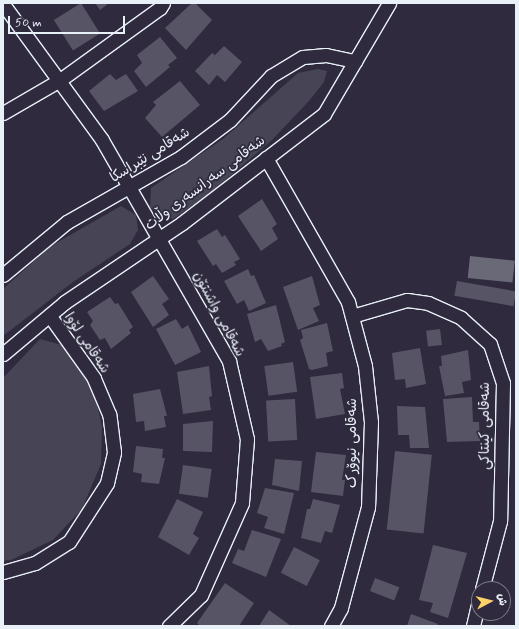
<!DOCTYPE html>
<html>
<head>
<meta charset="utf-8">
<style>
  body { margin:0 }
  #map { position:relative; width:519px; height:629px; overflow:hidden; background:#2f2a3d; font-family:Mynerve,"Playpen Sans Arabic",sans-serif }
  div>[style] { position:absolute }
  .green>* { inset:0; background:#464455 }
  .water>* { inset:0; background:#696978; transform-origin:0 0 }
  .building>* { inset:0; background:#575565; transform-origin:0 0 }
  .roads { filter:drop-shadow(1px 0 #e8f1f8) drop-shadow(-1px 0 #e8f1f8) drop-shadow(0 1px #e8f1f8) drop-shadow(0 -1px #e8f1f8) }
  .minor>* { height:13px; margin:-6.5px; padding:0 6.5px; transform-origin:6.5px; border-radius:6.5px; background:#2f2a3d }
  span { translate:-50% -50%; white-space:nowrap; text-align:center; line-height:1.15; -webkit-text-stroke:3.5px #2f2a3d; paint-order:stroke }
  .street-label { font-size:14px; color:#e8f1f8 }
  .frame { position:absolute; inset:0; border:4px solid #e8f1f8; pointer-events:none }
  .north { position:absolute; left:471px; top:581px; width:40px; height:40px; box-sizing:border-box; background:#2f2a3d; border:1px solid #797a88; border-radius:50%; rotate:83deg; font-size:11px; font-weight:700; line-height:16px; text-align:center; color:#e8f1f8 }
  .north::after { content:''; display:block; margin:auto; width:14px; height:18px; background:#ffd166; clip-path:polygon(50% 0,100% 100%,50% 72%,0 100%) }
  .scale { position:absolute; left:8px; top:16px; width:117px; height:18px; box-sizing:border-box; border:2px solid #e8f1f8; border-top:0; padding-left:5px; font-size:12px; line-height:14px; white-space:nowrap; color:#e8f1f8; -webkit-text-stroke:3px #2f2a3d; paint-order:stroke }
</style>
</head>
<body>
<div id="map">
  <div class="green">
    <i style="clip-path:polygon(318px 69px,327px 71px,324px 82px,309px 101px,272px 140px,208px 195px,173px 219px,160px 216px,150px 207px,151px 188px,223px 139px,298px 73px)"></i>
    <i style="clip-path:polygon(121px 206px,136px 215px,138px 230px,130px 244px,73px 282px,3px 336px,3px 289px,51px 246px)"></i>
    <i style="clip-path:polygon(40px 339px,62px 345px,83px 373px,96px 400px,102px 427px,101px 464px,82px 509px,53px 540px,11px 560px,3px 561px,3px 378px)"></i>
  </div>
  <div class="water">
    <i style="left:470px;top:256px;width:45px;height:22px;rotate:6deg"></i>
  </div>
  <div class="building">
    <i style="left:81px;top:3px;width:36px;height:32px;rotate:58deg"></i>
    <i style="clip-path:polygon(95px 3px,109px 3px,100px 10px)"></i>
    <i style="clip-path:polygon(192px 3px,195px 3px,212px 20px,186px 50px,165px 28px)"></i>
    <i style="clip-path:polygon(160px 37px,177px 58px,168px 65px,170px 67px,146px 87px,134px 71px,142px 63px,137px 55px)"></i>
    <i style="clip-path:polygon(224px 46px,242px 62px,225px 82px,217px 75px,209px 85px,195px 71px,212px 53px,215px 55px)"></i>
    <i style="clip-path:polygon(110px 74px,116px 80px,126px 74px,138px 91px,104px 111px,89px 91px)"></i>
    <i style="clip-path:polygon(180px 81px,200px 105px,162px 137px,145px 118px,156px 105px,153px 102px)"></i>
    <i style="clip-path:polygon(262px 199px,277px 224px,272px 228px,278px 239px,261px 251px,238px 216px)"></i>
    <i style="clip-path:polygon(217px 229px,222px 237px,225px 235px,240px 259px,234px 262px,236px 265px,222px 273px,216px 264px,213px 266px,197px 241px)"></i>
    <i style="clip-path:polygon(248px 269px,251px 276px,254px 275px,266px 303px,249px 311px,244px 300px,237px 304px,224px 281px)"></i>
    <i style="clip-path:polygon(153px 276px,169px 299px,162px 304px,169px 315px,153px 327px,131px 292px)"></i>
    <i style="clip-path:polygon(312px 276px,320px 305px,313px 308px,319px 321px,298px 330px,283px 287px)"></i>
    <i style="left:457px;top:281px;width:60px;height:15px;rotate:10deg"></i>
    <i style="clip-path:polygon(110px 297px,115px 304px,118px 303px,133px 327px,129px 330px,131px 333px,111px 349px,105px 338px,100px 340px,90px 325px,93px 321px,87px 312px)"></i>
    <i style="clip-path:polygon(276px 305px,285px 342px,281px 344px,282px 346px,268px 351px,261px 339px,255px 342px,247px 314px)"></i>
    <i style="clip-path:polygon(176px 319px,182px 329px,188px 325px,201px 352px,175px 365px,156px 329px)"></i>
    <i style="clip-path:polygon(327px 323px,333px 351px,326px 353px,328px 366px,312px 370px,309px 369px,300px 340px,303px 338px,301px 330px)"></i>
    <i style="left:440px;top:329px;width:16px;height:14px;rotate:83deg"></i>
    <i style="clip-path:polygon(420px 348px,426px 384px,406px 388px,405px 379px,395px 380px,392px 353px)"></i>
    <i style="clip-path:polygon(468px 350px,471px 380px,462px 382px,464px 393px,445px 396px,439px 366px,442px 366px,441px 356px)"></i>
    <i style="left:293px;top:362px;width:30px;height:29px;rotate:82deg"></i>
    <i style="clip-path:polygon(209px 366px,212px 396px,209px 397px,211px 410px,183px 414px,177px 372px)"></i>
    <i style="clip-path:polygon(342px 373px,344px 388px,340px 389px,345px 414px,316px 419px,310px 377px)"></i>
    <i style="clip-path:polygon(160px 389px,167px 416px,164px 416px,166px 427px,145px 431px,144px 421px,136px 422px,133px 394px)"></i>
    <i style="clip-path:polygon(472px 397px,473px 422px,479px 422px,480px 441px,447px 442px,443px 399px)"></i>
    <i style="left:295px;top:399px;width:41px;height:29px;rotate:87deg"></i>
    <i style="clip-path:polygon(397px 406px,425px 407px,429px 448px,410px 448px,409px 435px,398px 435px)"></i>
    <i style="clip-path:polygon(213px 421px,212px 452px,183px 451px,183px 424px)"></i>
    <i style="clip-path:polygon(136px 446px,163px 449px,162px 458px,165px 458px,159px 484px,141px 482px,142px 474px,133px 472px)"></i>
    <i style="left:395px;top:451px;width:37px;height:79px;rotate:6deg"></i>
    <i style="clip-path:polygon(316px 452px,346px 455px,342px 480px,345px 480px,343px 496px,311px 492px)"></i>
    <i style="clip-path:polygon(275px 459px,302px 461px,299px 491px,272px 485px)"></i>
    <i style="left:183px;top:465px;width:29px;height:29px;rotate:8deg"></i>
    <i style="clip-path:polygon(265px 488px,294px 493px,284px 534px,264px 528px,268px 517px,257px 513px)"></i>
    <i style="clip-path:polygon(177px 499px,203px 512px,193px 534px,199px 538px,189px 555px,158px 537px)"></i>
    <i style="clip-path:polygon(313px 499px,340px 505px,332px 533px,325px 531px,321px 543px,301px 538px,307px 509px,310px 509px)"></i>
    <i style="clip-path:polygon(252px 530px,281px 539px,266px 577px,232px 563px,238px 549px,244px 551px)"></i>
    <i style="clip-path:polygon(433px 545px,467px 553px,448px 618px,430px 612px,433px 603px,419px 600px)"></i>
    <i style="left:294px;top:547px;width:29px;height:29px;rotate:27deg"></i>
    <i style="left:375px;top:578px;width:26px;height:14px;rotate:21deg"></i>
    <i style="clip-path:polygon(225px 583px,254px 603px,239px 626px,200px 626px,197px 623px)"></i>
    <i style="clip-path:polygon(269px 610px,291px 626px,259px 626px)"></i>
    <i style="clip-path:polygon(411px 614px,438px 624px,437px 626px,407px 626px)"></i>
  </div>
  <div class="roads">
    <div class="minor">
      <i style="left:3px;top:4px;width:168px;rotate:53.9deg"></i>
      <i style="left:102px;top:140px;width:255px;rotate:60.1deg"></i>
      <i style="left:229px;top:361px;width:80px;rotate:77deg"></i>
      <i style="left:247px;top:439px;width:64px;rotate:94.5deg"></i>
      <i style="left:242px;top:503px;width:101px;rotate:114deg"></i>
      <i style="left:201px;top:595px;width:45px;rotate:135.9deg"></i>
      <i style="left:3px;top:113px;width:66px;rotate:-30.1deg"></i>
      <i style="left:60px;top:80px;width:123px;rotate:-35.8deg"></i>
      <i style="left:160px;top:8px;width:6px;rotate:-59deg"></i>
      <i style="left:266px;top:158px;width:166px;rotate:60.3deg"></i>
      <i style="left:348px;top:302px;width:66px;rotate:75.1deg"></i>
      <i style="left:365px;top:366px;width:56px;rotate:83.9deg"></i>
      <i style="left:371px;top:422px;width:85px;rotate:92deg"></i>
      <i style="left:368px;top:507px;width:105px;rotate:105deg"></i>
      <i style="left:341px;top:608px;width:21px;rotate:119deg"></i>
      <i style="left:3px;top:275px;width:83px;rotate:-39.6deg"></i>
      <i style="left:67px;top:222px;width:131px;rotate:-29.7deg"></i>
      <i style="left:181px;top:157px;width:61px;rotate:-37.1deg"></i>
      <i style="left:230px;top:120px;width:60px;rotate:-47deg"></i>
      <i style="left:271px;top:76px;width:37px;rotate:-31deg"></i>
      <i style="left:303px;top:57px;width:23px;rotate:-5deg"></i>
      <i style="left:326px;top:55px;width:30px;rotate:12deg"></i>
      <i style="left:352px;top:316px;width:57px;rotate:-16.2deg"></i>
      <i style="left:407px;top:300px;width:21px;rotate:8deg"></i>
      <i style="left:428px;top:303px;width:36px;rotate:24deg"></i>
      <i style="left:461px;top:318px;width:39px;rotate:42deg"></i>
      <i style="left:490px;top:344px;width:41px;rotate:71.6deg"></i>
      <i style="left:503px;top:383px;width:138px;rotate:91.2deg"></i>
      <i style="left:500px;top:521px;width:70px;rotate:104.8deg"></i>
      <i style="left:3px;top:354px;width:81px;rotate:-40deg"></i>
      <i style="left:65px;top:302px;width:141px;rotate:-34deg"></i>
      <i style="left:182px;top:223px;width:179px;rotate:-37.5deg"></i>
      <i style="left:324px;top:114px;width:129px;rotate:-59.6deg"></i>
      <i style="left:3px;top:572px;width:33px;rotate:-16deg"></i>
      <i style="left:35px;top:563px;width:40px;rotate:-32deg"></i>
      <i style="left:69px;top:542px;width:70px;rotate:-57.2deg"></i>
      <i style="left:107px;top:483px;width:32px;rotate:-77deg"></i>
      <i style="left:114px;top:452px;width:38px;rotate:-97deg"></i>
      <i style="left:109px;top:414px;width:39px;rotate:-113deg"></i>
      <i style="left:94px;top:378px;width:77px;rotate:-125.5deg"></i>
      <i style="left:473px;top:626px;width:26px;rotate:-77deg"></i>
    </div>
  </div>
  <div class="street-label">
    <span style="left:150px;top:155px;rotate:-32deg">شەقامی نێبراسکا</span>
    <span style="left:205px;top:183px;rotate:-37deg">شەقامی سەرانسەری وڵات</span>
    <span style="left:219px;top:314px;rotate:62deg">شەقامی واشنتۆن</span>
    <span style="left:87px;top:343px;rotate:56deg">شەقامی لۆوا</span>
    <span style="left:485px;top:426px;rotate:-90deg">شەقامی کینتاکی</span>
    <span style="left:352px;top:443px;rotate:-90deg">شەقامی نیوۆرک</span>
  </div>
  <div class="frame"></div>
  <div class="north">ش</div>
  <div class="scale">50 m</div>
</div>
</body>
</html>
